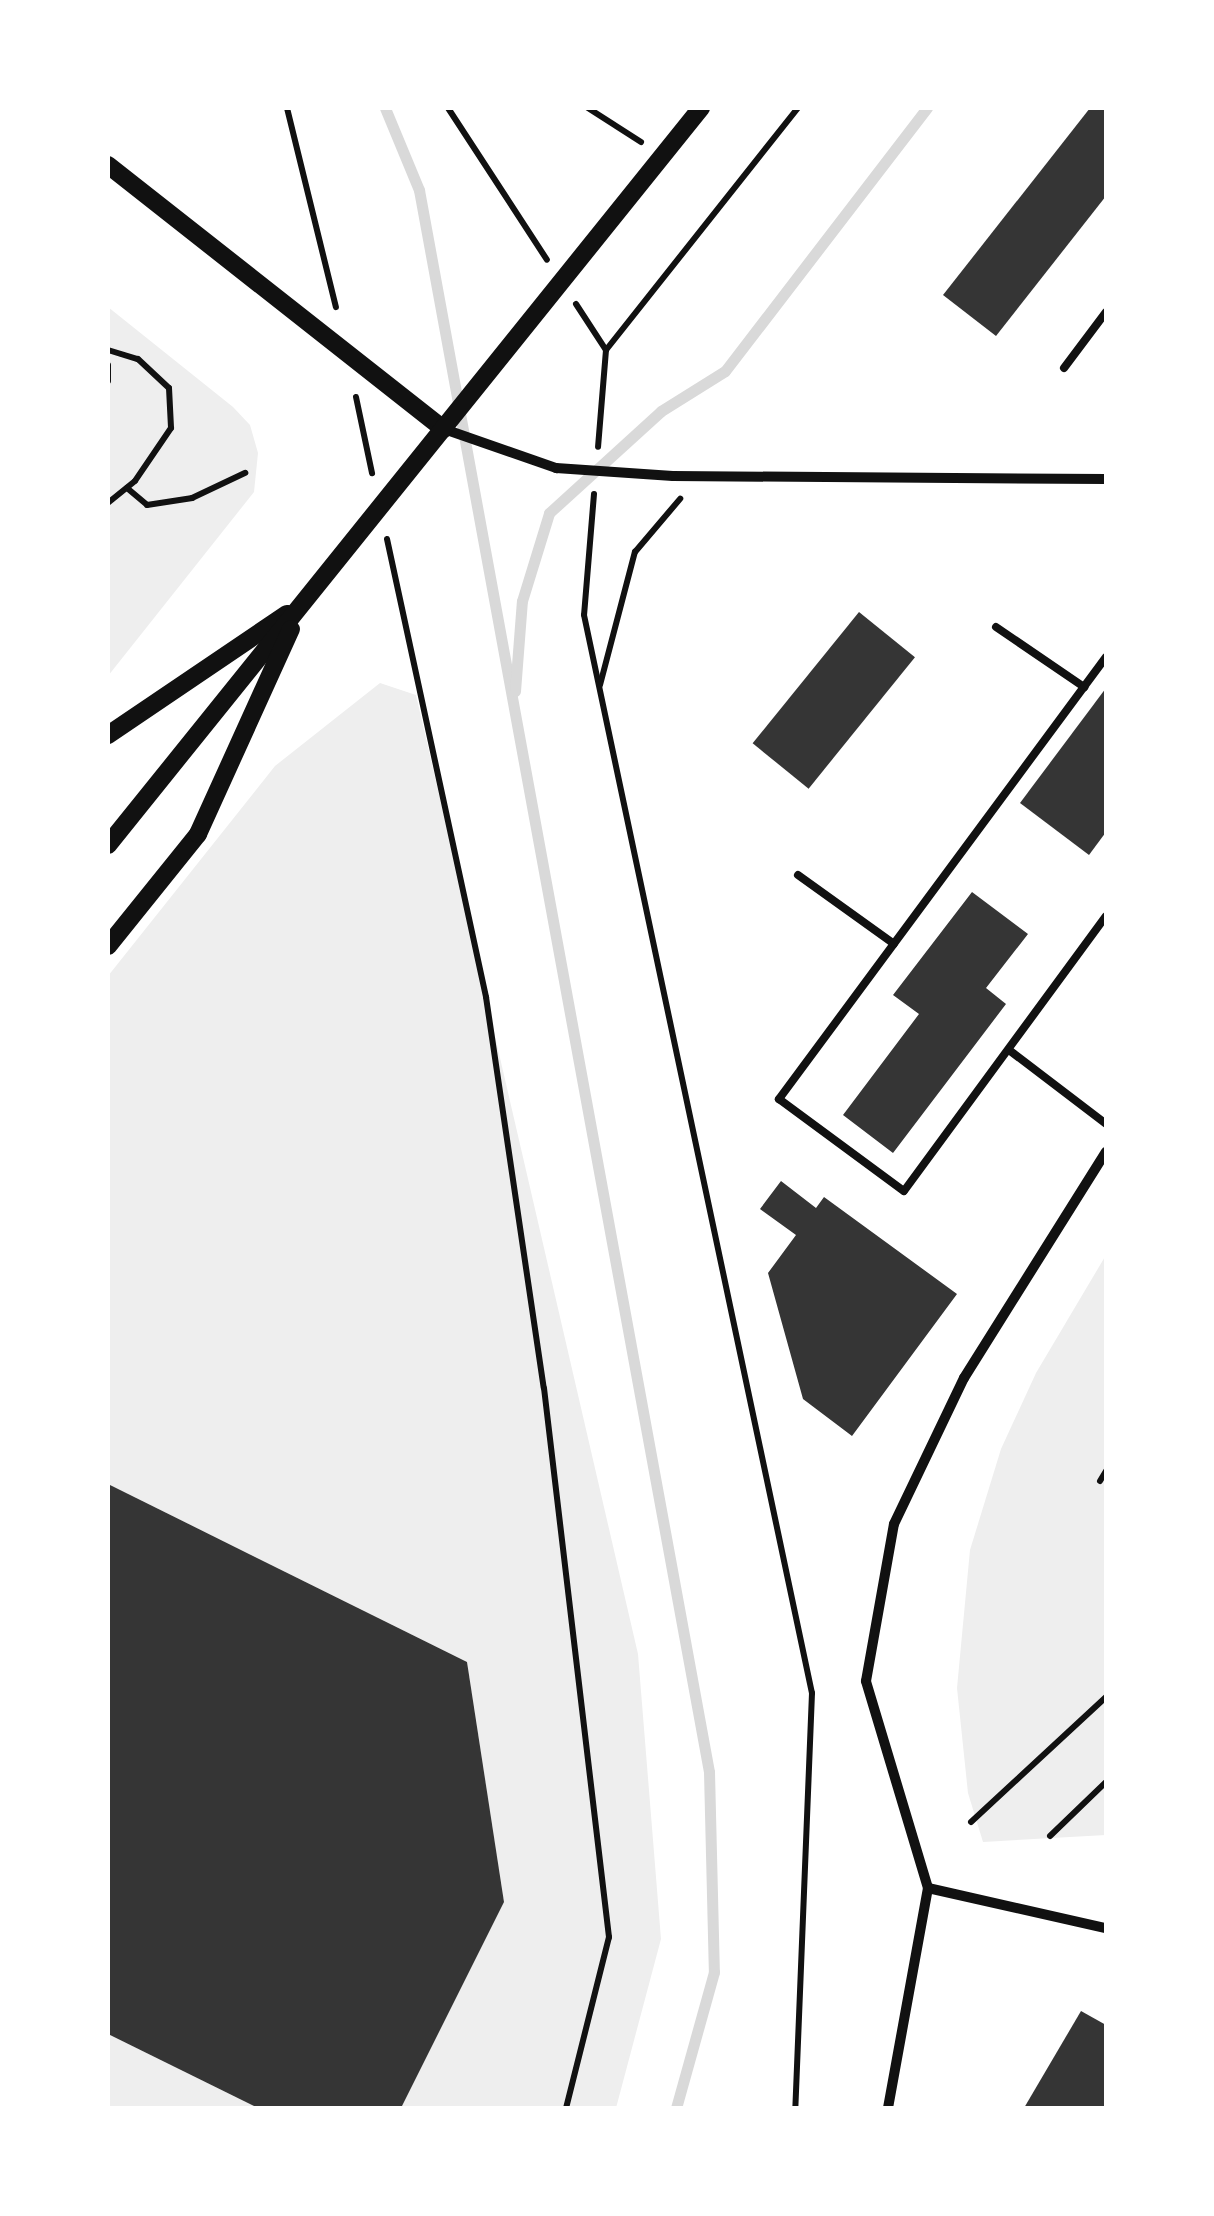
<!DOCTYPE html>
<html>
<head>
<meta charset="utf-8">
<style>
  body { margin:0 }
  #map { position:relative; width:1214px; height:2216px; overflow:hidden; background:#fff; font-family:Ubuntu,sans-serif }
  div>[style] { position:absolute }
  .green>* { inset:0; background:#eee }
  .stream>* { height:11px; margin:-5.5px; padding:0 5.5px; transform-origin:5.5px; border-radius:5.5px; background:#d9d9d9 }
  .building>* { inset:0; background:#353535; transform-origin:0 0 }
  .path>* { height:6px; margin:-3px; padding:0 3px; transform-origin:3px; border-radius:3px; background:#111 }
  .service>* { height:8px; margin:-4px; padding:0 4px; transform-origin:4px; border-radius:4px; background:#111 }
  .minor>* { height:10px; margin:-5px; padding:0 5px; transform-origin:5px; border-radius:5px; background:#111 }
  .tertiary>* { height:18px; margin:-9px; padding:0 9px; transform-origin:9px; border-radius:9px; background:#111 }
  span { translate:-50% -50%; white-space:nowrap; text-align:center; line-height:1.15; -webkit-text-stroke:8px #fff; paint-order:stroke }
  .frame { position:absolute; inset:0; border:110px solid #fff; pointer-events:none }
</style>
</head>
<body>
<div id="map">
  <div class="green">
    <i style="clip-path:polygon(108px 307px,233px 407px,250px 425px,258px 453px,254px 492px,108px 676px)"></i>
    <i style="clip-path:polygon(380px 683px,416px 695px,638px 1654px,661px 1939px,616px 2108px,401px 2108px,504px 1902px,467px 1662px,108px 1484px,108px 976px,275px 766px)"></i>
    <i style="clip-path:polygon(1106px 1255px,1106px 1835px,983px 1842px,968px 1793px,957px 1688px,970px 1550px,1001px 1449px,1036px 1373px)"></i>
    <i style="clip-path:polygon(108px 2034px,258px 2108px,108px 2108px)"></i>
  </div>
  <div class="stream">
    <i style="left:385px;top:108px;width:89px;rotate:67.5deg"></i>
    <i style="left:419px;top:190px;width:1608px;rotate:79.61deg"></i>
    <i style="left:709px;top:1772px;width:200px;rotate:88.6deg"></i>
    <i style="left:714px;top:1972px;width:141px;rotate:105.6deg"></i>
    <i style="left:515px;top:691px;width:90px;rotate:-85.6deg"></i>
    <i style="left:522px;top:601px;width:92px;rotate:-72.9deg"></i>
    <i style="left:549px;top:513px;width:151px;rotate:-42.3deg"></i>
    <i style="left:661px;top:411px;width:75px;rotate:-32deg"></i>
    <i style="left:725px;top:371px;width:332px;rotate:-52.5deg"></i>
  </div>
  <div class="building">
    <i style="clip-path:polygon(1090px 108px,1106px 108px,1106px 196px,996px 336px,943px 295px)"></i>
    <i style="left:859px;top:612px;width:72px;height:169px;rotate:39deg"></i>
    <i style="clip-path:polygon(1106px 688px,1106px 832px,1089px 855px,1020px 803px)"></i>
    <i style="clip-path:polygon(972px 892px,1028px 934px,986px 988px,1006px 1004px,893px 1153px,843px 1115px,919px 1014px,893px 995px)"></i>
    <i style="clip-path:polygon(781px 1181px,816px 1208px,824px 1197px,957px 1294px,852px 1436px,803px 1399px,768px 1273px,796px 1235px,760px 1209px)"></i>
    <i style="clip-path:polygon(108px 1484px,467px 1662px,504px 1902px,401px 2108px,258px 2108px,108px 2034px)"></i>
    <i style="clip-path:polygon(1081px 2011px,1106px 2025px,1106px 2108px,1024px 2108px)"></i>
  </div>
  <div class="path">
    <i style="left:287px;top:108px;width:205px;rotate:76.2deg"></i>
    <i style="left:448px;top:108px;width:181px;rotate:56.9deg"></i>
    <i style="left:588px;top:108px;width:63px;rotate:32.7deg"></i>
    <i style="left:576px;top:304px;width:55px;rotate:56.9deg"></i>
    <i style="left:606px;top:350px;width:97px;rotate:94.7deg"></i>
    <i style="left:108px;top:350px;width:31px;rotate:17deg"></i>
    <i style="left:138px;top:359px;width:42px;rotate:43.1deg"></i>
    <i style="left:169px;top:388px;width:40px;rotate:87.1deg"></i>
    <i style="left:171px;top:428px;width:64px;rotate:124.2deg"></i>
    <i style="left:135px;top:481px;width:35px;rotate:141deg"></i>
    <i style="left:606px;top:350px;width:309px;rotate:-51.6deg"></i>
    <i style="left:108px;top:365px;width:16px;rotate:90deg"></i>
    <i style="left:356px;top:397px;width:78px;rotate:78.1deg"></i>
    <i style="left:127px;top:488px;width:26px;rotate:40deg"></i>
    <i style="left:147px;top:505px;width:46px;rotate:-8.8deg"></i>
    <i style="left:192px;top:498px;width:59px;rotate:-25.3deg"></i>
    <i style="left:594px;top:494px;width:121px;rotate:94.7deg"></i>
    <i style="left:584px;top:615px;width:1102px;rotate:78.06deg"></i>
    <i style="left:812px;top:1693px;width:415px;rotate:92.3deg"></i>
    <i style="left:387px;top:539px;width:469px;rotate:77.8deg"></i>
    <i style="left:486px;top:997px;width:395px;rotate:81.6deg"></i>
    <i style="left:544px;top:1388px;width:553px;rotate:83.25deg"></i>
    <i style="left:609px;top:1937px;width:176px;rotate:104.1deg"></i>
    <i style="left:600px;top:685px;width:138px;rotate:-75.3deg"></i>
    <i style="left:635px;top:552px;width:70px;rotate:-49.7deg"></i>
    <i style="left:1100px;top:1481px;width:12px;rotate:-59deg"></i>
    <i style="left:971px;top:1822px;width:184px;rotate:-42.8deg"></i>
    <i style="left:1050px;top:1836px;width:78px;rotate:-44deg"></i>
  </div>
  <div class="service">
    <i style="left:1064px;top:368px;width:70px;rotate:-53.1deg"></i>
    <i style="left:996px;top:627px;width:107px;rotate:34.3deg"></i>
    <i style="left:1106px;top:657px;width:550px;rotate:126.49deg"></i>
    <i style="left:779px;top:1099px;width:155px;rotate:36.4deg"></i>
    <i style="left:904px;top:1191px;width:341px;rotate:-53.7deg"></i>
    <i style="left:798px;top:875px;width:118px;rotate:35.7deg"></i>
    <i style="left:1009px;top:1050px;width:122px;rotate:37.3deg"></i>
  </div>
  <div class="minor">
    <i style="left:444px;top:429px;width:119px;rotate:19.2deg"></i>
    <i style="left:556px;top:468px;width:117px;rotate:3.9deg"></i>
    <i style="left:673px;top:476px;width:433px;rotate:0.4deg"></i>
    <i style="left:928px;top:1888px;width:182px;rotate:12.7deg"></i>
    <i style="left:888px;top:2108px;width:224px;rotate:-79.7deg"></i>
    <i style="left:928px;top:1888px;width:216px;rotate:-106.7deg"></i>
    <i style="left:866px;top:1681px;width:159px;rotate:-79.9deg"></i>
    <i style="left:894px;top:1524px;width:162px;rotate:-64.4deg"></i>
    <i style="left:964px;top:1378px;width:267px;rotate:-57.9deg"></i>
  </div>
  <div class="tertiary">
    <i style="left:108px;top:165px;width:427px;rotate:38.2deg"></i>
    <i style="left:108px;top:735px;width:216px;rotate:-34.1deg"></i>
    <i style="left:108px;top:845px;width:946px;rotate:-51.18deg"></i>
    <i style="left:108px;top:946px;width:144px;rotate:-51.2deg"></i>
    <i style="left:198px;top:834px;width:225px;rotate:-65.6deg"></i>
  </div>
  <div class="frame"></div>
</div>
</body>
</html>
